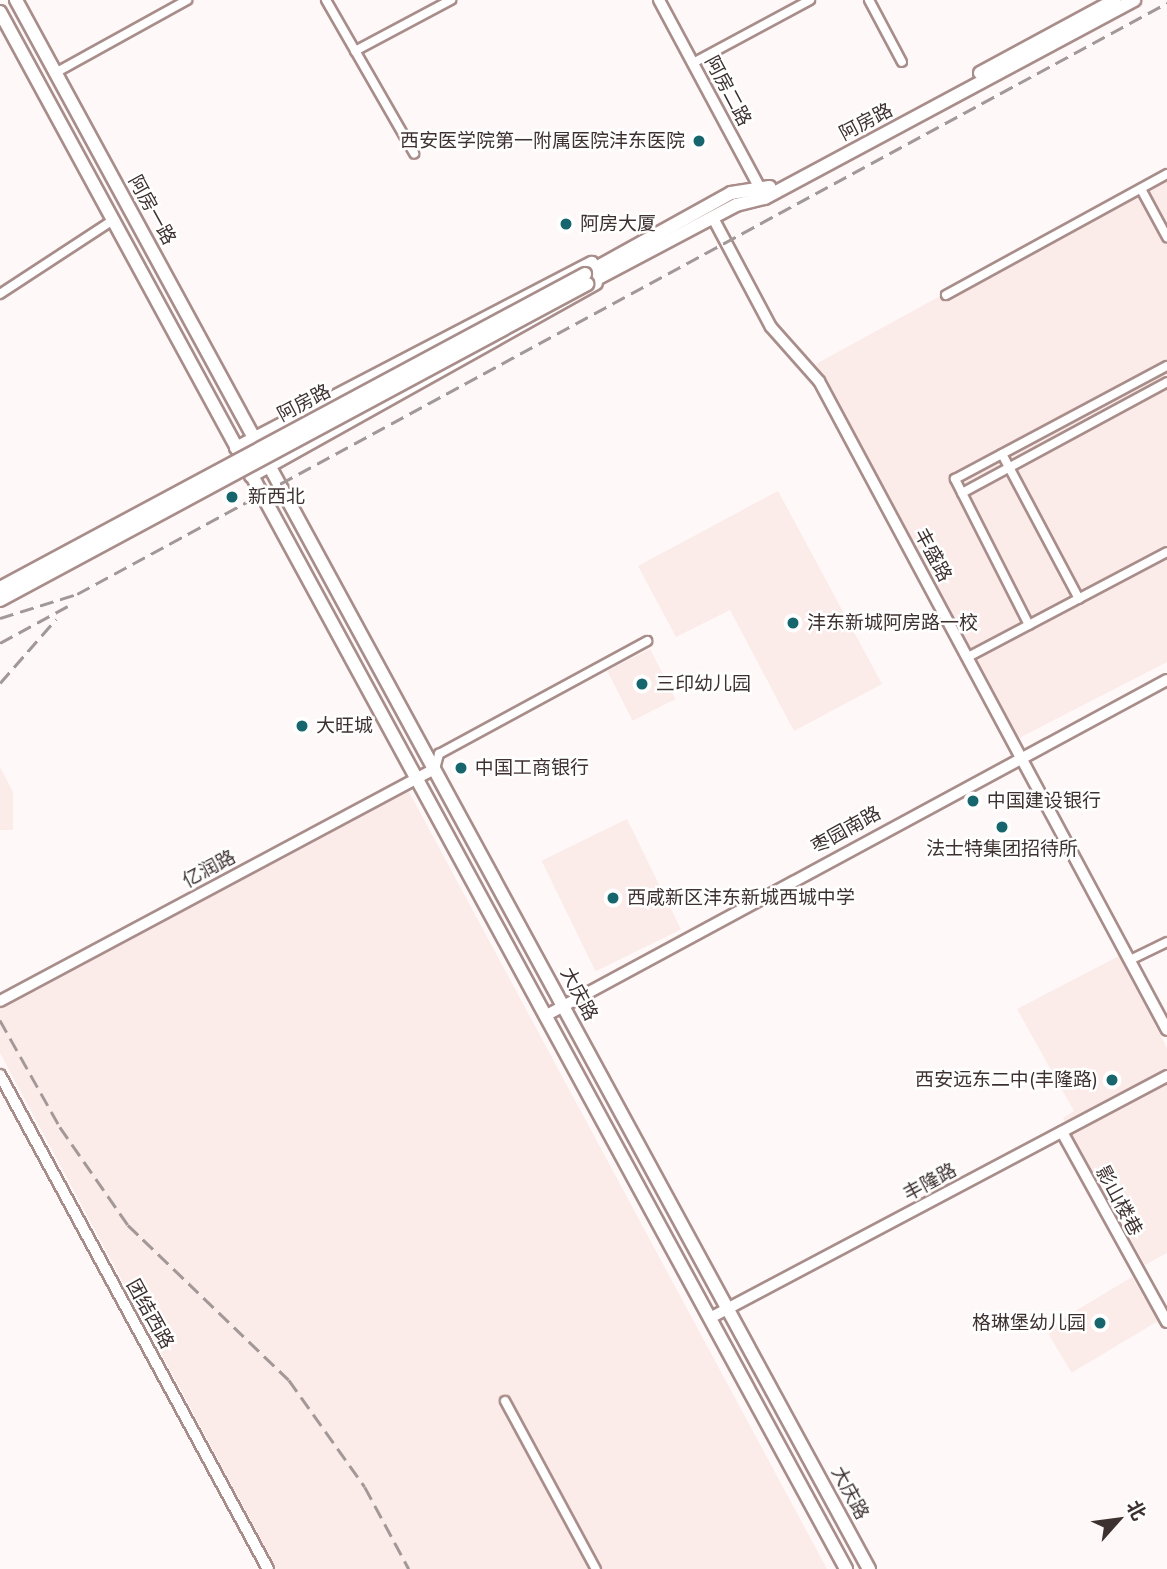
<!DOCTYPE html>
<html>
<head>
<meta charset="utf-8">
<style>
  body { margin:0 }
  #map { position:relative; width:1167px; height:1569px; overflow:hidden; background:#fff8f8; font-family:Mulish,"Noto Sans SC",sans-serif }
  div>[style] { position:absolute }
  .built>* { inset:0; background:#fbebe9; transform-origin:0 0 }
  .roads { filter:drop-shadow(2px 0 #a88d8a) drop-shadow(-2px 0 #a88d8a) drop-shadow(0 2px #a88d8a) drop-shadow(0 -2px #a88d8a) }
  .minor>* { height:8px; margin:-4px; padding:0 4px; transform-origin:4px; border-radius:4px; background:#fff }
  .tertiary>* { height:10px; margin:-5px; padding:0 5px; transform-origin:5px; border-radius:5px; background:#fff }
  .secondary>* { height:12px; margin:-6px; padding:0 6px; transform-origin:6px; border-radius:6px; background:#fff }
  .primary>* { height:12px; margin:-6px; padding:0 6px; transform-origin:6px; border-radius:6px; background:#fff }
  .rail>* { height:2.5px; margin-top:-1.25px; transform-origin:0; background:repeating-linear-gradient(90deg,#a19897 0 14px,transparent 0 21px) }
  .bridges { filter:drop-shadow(2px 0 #a88d8a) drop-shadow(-2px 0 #a88d8a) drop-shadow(0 2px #a88d8a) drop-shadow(0 -2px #a88d8a) }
  .secondary-bridge>* { height:12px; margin:-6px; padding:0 6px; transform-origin:6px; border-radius:6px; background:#fff }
  .dots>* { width:19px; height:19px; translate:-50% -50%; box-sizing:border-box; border:4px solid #fff; border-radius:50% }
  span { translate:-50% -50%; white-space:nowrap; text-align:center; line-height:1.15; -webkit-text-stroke:5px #fff; paint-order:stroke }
  .street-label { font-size:19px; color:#3e3231 }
  .poi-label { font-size:19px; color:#3e3231 }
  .right { translate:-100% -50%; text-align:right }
  .left { translate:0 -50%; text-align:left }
  .north { position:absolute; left:1083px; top:1485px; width:70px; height:70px; -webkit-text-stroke:5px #fff; paint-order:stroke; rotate:62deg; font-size:19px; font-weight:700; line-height:28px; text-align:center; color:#3e3231 }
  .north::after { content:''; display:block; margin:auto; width:24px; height:32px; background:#3e3231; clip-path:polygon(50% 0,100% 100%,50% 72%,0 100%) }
</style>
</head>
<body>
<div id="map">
  <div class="built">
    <i style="clip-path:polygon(1167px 172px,1167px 662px,1019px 738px,816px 364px)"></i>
    <i style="clip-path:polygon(778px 491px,882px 684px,794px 731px,730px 610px,676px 637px,638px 566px)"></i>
    <i style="left:650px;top:649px;width:56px;height:48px;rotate:63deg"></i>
    <i style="clip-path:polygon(0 767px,13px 792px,13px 830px,0 830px)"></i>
    <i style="clip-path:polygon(407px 788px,827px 1569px,277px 1569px,0 1053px,0 1010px)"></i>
    <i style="left:627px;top:819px;width:123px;height:95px;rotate:64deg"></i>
    <i style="clip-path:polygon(1119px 956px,1167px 1048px,1167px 1253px,1145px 1265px,1063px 1118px,1074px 1111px,1017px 1009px)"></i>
    <i style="left:1132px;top:1277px;width:51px;height:101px;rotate:59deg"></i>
  </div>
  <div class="roads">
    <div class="minor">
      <i style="left:326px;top:0;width:177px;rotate:60.1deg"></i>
      <i style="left:869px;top:0;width:70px;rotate:62deg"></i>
      <i style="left:355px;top:51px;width:109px;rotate:-28deg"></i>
      <i style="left:693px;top:63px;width:133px;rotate:-28.3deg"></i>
      <i style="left:55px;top:73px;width:151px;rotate:-28.9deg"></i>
      <i style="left:1141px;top:189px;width:55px;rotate:61.6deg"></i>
      <i style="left:0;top:294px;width:135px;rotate:-33.2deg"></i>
      <i style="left:946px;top:295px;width:252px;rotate:-28.7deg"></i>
      <i style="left:1002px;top:454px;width:164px;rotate:62deg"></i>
      <i style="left:962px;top:493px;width:233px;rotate:-28.4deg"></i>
      <i style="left:1029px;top:625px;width:164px;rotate:-116.9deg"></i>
      <i style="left:955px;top:479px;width:240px;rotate:-28.1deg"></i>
      <i style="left:968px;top:657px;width:225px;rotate:-27.8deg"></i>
      <i style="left:435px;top:769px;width:16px;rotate:-75deg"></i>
      <i style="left:439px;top:754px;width:237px;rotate:-28.5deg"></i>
      <i style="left:1130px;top:960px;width:41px;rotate:-25.9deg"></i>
      <i style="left:505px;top:1401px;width:191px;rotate:61.6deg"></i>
    </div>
    <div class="tertiary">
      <i style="left:659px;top:0;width:222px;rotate:61.8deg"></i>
      <i style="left:713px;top:218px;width:123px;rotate:62deg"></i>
      <i style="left:771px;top:327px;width:72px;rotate:48.4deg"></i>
      <i style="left:819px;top:381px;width:736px;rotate:61.8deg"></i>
      <i style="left:0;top:1001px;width:493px;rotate:-28.1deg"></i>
      <i style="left:545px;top:1016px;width:707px;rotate:-28.38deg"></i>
      <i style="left:0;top:1075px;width:562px;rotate:61.52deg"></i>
      <i style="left:1062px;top:1132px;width:217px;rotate:61.1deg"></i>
      <i style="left:710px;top:1318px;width:517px;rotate:-27.9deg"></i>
    </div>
    <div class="secondary">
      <i style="left:980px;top:73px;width:153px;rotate:-28.4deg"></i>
      <i style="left:585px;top:274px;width:167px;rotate:-29deg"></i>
      <i style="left:731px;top:193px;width:39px;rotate:-9deg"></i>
      <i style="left:587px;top:284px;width:169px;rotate:-27.9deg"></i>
      <i style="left:736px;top:205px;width:30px;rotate:-14deg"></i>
      <i style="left:765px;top:198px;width:419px;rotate:-28.2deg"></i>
      <i style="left:236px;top:448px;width:401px;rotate:-27.5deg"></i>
      <i style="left:251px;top:476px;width:395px;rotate:-29.2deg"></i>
    </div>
    <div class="primary">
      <i style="left:16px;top:0;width:1786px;rotate:61.47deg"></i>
      <i style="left:0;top:12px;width:1772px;rotate:61.48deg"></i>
    </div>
  </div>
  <div class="rail">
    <i style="left:0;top:618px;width:81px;rotate:-17.3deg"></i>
    <i style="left:77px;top:594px;width:1240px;rotate:-28.47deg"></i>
    <i style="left:0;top:643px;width:77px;rotate:-28.6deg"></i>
    <i style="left:0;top:683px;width:85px;rotate:-48.8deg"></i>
    <i style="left:0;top:1020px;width:123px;rotate:60.7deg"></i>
    <i style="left:60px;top:1127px;width:119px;rotate:55.2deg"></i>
    <i style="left:128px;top:1225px;width:223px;rotate:43.9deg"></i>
    <i style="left:289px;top:1380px;width:131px;rotate:54.6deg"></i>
    <i style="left:365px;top:1487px;width:93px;rotate:61.8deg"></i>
  </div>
  <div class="bridges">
    <div class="secondary-bridge">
      <i style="left:0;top:588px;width:664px;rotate:-28.22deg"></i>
      <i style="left:0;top:600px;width:667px;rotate:-28.29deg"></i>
    </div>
  </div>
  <div class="dots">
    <i style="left:699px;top:141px;background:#18666d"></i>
    <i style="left:566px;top:224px;background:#18666d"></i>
    <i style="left:232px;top:497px;background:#18666d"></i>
    <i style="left:793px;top:623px;background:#18666d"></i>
    <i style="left:642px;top:684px;background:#18666d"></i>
    <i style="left:302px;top:726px;background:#18666d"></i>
    <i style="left:461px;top:768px;background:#18666d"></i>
    <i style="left:973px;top:801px;background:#18666d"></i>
    <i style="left:1002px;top:827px;background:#18666d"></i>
    <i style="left:613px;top:898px;background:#18666d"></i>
    <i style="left:1112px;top:1080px;background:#18666d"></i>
    <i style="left:1100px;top:1323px;background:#18666d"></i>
  </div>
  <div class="street-label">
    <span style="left:728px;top:91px;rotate:62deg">阿房二路</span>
    <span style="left:866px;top:122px;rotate:-28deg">阿房路</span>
    <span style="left:152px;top:210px;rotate:61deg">阿房一路</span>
    <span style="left:304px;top:403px;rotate:-28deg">阿房路</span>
    <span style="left:933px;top:555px;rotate:62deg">丰盛路</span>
    <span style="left:846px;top:830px;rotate:-29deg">枣园南路</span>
    <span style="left:209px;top:869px;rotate:-28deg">亿润路</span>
    <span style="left:579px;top:994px;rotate:62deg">大庆路</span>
    <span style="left:930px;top:1182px;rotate:-28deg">丰隆路</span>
    <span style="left:1119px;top:1201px;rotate:62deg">影山楼巷</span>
    <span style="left:150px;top:1314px;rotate:61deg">团结西路</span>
    <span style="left:850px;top:1493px;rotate:62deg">大庆路</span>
  </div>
  <div class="poi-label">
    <span class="right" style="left:685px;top:141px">西安医学院第一附属医院沣东医院</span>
    <span class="left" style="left:580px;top:224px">阿房大厦</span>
    <span class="left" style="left:248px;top:497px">新西北</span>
    <span class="left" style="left:807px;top:623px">沣东新城阿房路一校</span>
    <span class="left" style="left:656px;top:684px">三印幼儿园</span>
    <span class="left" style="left:316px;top:726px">大旺城</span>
    <span class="left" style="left:475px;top:768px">中国工商银行</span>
    <span class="left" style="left:987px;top:801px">中国建设银行</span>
    <span style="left:1002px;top:849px">法士特集团招待所</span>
    <span class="left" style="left:627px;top:898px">西咸新区沣东新城西城中学</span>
    <span class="right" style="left:1098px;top:1080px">西安远东二中(丰隆路)</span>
    <span class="right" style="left:1086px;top:1323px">格琳堡幼儿园</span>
  </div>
  <div class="north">北</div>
</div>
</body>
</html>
